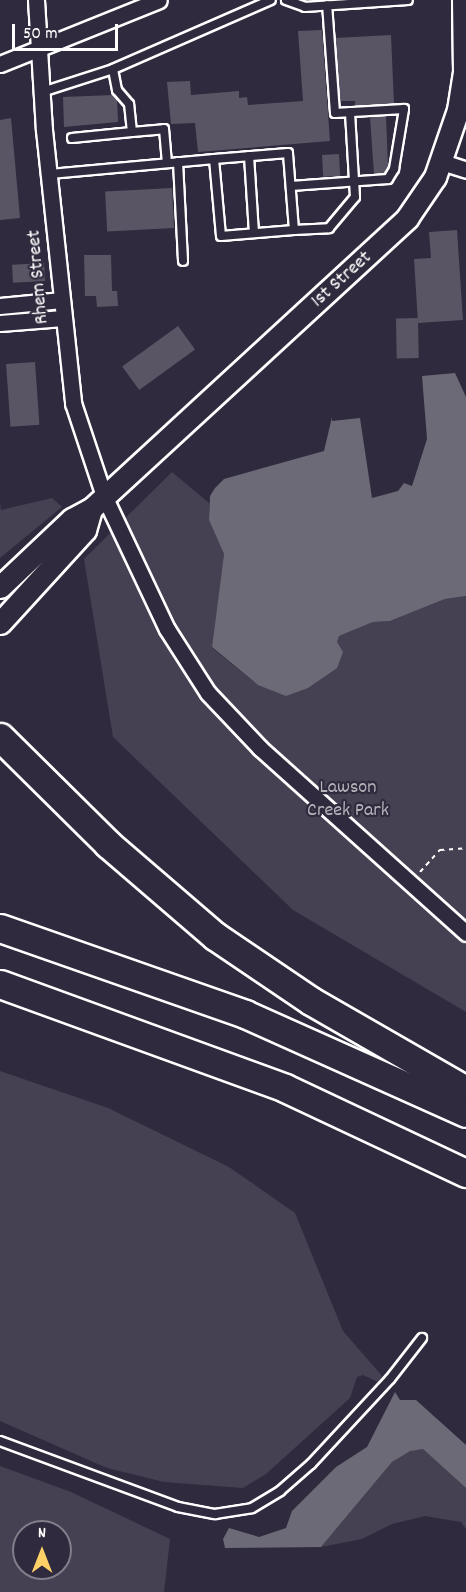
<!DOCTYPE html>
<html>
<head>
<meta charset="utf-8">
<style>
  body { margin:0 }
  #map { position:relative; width:466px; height:1592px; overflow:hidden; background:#2f2a3d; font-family:Dekko,sans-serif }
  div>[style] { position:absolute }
  .green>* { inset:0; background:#464152 }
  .water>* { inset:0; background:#6d6a77 }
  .building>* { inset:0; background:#595564; transform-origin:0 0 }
  .path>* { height:2px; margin-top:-1px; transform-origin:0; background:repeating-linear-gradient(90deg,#fff 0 4.5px,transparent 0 9px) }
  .roads { filter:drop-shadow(2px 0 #fff) drop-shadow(-2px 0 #fff) drop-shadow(0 2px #fff) drop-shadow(0 -2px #fff) }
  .service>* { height:8px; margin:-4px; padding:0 4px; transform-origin:4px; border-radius:4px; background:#2f2a3d }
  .minor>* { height:15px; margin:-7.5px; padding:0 7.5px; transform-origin:7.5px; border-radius:7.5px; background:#2f2a3d }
  .secondary>* { height:21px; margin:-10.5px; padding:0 10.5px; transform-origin:10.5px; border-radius:10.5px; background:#2f2a3d }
  .motorway>* { height:27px; margin:-13.5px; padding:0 13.5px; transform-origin:13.5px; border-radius:13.5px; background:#2f2a3d }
  span { translate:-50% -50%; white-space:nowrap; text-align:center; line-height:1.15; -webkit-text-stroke:4.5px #2f2a3d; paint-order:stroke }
  .street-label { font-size:20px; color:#fff }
  .park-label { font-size:20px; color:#b5b3ba }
  .north { position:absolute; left:12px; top:1520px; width:60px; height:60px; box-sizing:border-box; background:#2f2a3d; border:2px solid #827f8b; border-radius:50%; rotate:0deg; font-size:16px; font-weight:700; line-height:24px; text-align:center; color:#fff }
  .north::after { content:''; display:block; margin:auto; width:21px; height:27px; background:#ffd166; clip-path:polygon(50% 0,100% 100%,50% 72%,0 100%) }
  .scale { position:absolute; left:12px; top:24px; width:106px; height:27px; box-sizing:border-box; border:3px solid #fff; border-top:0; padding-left:8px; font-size:18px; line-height:21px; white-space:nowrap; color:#fff; -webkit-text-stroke:4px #2f2a3d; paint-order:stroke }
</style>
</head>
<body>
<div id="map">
  <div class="green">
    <i style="clip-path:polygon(172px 472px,209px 503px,209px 520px,224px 554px,212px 648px,258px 685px,337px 642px,339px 636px,373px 622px,390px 621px,445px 599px,466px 596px,466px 1012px,293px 910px,113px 737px,84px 559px)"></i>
    <i style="clip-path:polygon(52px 498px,62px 507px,0 558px,0 502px,1px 510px)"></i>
    <i style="clip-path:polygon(0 1071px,108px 1108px,229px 1167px,295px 1213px,343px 1331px,382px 1376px,378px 1382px,363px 1375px,357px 1377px,350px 1398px,266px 1474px,243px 1488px,164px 1482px,107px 1468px,0 1421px)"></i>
    <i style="clip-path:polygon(423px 1449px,466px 1488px,466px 1529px,461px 1522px,425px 1516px,392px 1524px,362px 1539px,321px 1547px,392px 1462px,410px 1450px)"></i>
    <i style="clip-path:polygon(evenodd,0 1466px,71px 1492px,170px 1539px,164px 1592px,0 1592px,0 1466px,24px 1532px,60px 1532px,60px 1568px,24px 1568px,24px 1532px)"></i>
  </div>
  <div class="water">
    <i style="clip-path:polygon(455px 373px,466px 397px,466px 596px,445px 599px,390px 621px,373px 622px,339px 636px,337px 642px,343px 652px,337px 668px,308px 688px,286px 696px,258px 685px,212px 647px,224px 554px,209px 520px,210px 496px,215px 488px,224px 479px,324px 451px,332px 417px,332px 421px,360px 418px,372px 498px,398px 491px,404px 483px,412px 486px,427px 439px,422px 376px)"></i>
    <i style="clip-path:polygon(395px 1392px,400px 1400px,416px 1400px,466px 1445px,466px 1488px,423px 1449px,410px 1451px,392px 1462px,321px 1547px,225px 1548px,223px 1539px,229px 1528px,259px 1537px,286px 1528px,292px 1511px,336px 1467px,367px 1447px)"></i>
  </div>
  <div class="building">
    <i style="clip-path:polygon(322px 30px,330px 141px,198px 152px,195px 123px,171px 124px,167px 82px,190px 81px,191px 95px,239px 91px,239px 98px,247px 97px,248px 105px,303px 101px,298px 31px)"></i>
    <i style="clip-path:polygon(391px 35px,394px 104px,355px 106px,355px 101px,340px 101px,335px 38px)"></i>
    <i style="clip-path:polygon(113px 95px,117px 99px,118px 122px,64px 127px,63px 97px)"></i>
    <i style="clip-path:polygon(386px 116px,388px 167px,384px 173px,374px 174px,370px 117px)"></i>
    <i style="clip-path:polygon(11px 118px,20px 218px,0 220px,0 120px)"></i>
    <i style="left:339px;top:154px;width:22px;height:17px;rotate:87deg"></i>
    <i style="left:172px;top:188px;width:40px;height:67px;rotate:87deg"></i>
    <i style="clip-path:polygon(457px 230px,463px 320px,418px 323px,414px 259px,431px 258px,429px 232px)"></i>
    <i style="clip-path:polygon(84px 255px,111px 255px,112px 291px,117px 291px,118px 306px,97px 307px,96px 296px,85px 296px)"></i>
    <i style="left:44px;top:263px;width:18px;height:32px;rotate:87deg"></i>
    <i style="left:418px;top:318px;width:40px;height:22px;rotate:89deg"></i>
    <i style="left:178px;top:326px;width:29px;height:69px;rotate:54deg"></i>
    <i style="left:35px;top:362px;width:63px;height:29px;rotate:86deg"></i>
  </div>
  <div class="path">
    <i style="left:420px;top:872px;width:30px;rotate:-48deg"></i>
    <i style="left:440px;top:850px;width:26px;rotate:-4deg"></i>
  </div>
  <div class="roads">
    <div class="service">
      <i style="left:286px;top:0;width:20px;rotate:20deg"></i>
      <i style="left:305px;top:7px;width:103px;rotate:-3.9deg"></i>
      <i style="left:42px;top:92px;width:75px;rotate:-17.9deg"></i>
      <i style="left:113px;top:69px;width:172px;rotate:-23.6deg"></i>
      <i style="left:132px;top:132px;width:32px;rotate:-5deg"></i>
      <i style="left:164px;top:129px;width:33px;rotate:85deg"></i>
      <i style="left:72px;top:138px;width:60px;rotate:-5.7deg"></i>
      <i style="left:132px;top:132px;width:28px;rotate:-96deg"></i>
      <i style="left:129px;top:104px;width:18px;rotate:-131deg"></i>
      <i style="left:117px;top:90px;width:21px;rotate:-101deg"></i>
      <i style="left:249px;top:156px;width:77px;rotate:86.3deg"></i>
      <i style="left:178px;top:162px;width:99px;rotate:87.1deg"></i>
      <i style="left:50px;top:174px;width:165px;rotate:-5.2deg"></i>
      <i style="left:291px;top:186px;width:97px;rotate:-4.1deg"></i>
      <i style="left:388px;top:179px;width:12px;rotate:-59deg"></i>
      <i style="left:394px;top:169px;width:61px;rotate:-80.5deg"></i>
      <i style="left:404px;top:109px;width:69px;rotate:176.7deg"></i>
      <i style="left:335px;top:113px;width:108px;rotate:-94.2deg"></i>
      <i style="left:294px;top:230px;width:77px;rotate:-94.5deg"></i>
      <i style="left:288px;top:153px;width:74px;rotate:175.4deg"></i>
      <i style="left:214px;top:159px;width:77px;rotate:84.8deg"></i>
      <i style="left:221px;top:236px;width:73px;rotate:-4.7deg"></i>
      <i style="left:294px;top:230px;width:35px;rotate:-3deg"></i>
      <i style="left:329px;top:228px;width:40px;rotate:-50deg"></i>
      <i style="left:355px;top:197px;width:85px;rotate:-93.4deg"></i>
      <i style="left:0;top:1441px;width:190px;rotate:20.3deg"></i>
      <i style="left:178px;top:1507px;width:38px;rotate:11deg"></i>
      <i style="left:215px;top:1514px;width:37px;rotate:-9deg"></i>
      <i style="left:252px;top:1508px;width:33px;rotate:-31deg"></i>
      <i style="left:280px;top:1491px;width:41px;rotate:-41.1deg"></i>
      <i style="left:311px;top:1464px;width:116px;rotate:-47.1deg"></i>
      <i style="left:390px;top:1379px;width:52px;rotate:-52deg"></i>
    </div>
    <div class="minor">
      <i style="left:36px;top:0;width:130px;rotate:86.5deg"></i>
      <i style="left:44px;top:130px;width:275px;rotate:83.9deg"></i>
      <i style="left:73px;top:403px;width:98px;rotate:71.6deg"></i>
      <i style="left:104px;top:496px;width:147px;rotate:64.7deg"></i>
      <i style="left:167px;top:629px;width:76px;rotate:57.4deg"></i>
      <i style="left:208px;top:693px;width:76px;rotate:46.6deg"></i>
      <i style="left:260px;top:748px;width:277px;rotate:41.9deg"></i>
      <i style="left:0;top:64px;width:171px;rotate:-21.9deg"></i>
      <i style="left:442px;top:162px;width:25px;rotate:18deg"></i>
      <i style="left:0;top:306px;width:62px;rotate:-5.5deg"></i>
      <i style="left:0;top:323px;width:63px;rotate:-4.5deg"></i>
    </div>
    <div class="secondary">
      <i style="left:0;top:587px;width:99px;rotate:-43.4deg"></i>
      <i style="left:72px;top:519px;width:21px;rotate:-28deg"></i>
      <i style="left:91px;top:509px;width:430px;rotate:-42.6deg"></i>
      <i style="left:407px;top:218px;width:50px;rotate:-55.7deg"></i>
      <i style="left:435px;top:177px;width:71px;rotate:-71.1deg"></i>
      <i style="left:458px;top:110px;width:39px;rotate:-81deg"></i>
      <i style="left:464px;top:71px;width:71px;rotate:-90.8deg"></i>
      <i style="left:0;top:623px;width:126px;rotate:-47.6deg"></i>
      <i style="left:85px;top:530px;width:22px;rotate:-74deg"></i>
    </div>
    <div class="motorway">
      <i style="left:0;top:737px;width:152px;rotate:44.7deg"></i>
      <i style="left:108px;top:844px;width:141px;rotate:40.7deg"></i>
      <i style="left:215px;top:936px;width:116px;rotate:34.1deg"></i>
      <i style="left:311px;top:1001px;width:179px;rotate:29.9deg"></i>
      <i style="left:0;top:928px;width:260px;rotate:19.3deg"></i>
      <i style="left:245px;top:1014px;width:242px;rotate:24.1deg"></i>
      <i style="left:0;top:984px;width:303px;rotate:20deg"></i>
      <i style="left:285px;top:1088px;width:200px;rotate:25.2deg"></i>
    </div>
  </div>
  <div class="street-label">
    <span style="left:39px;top:277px;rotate:-95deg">Rhem Street</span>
    <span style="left:342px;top:280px;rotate:-42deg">1st Street</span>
  </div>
  <div class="park-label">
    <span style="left:348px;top:800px">Lawson<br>Creek Park</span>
  </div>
  <div class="north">N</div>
  <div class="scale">50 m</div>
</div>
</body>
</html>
